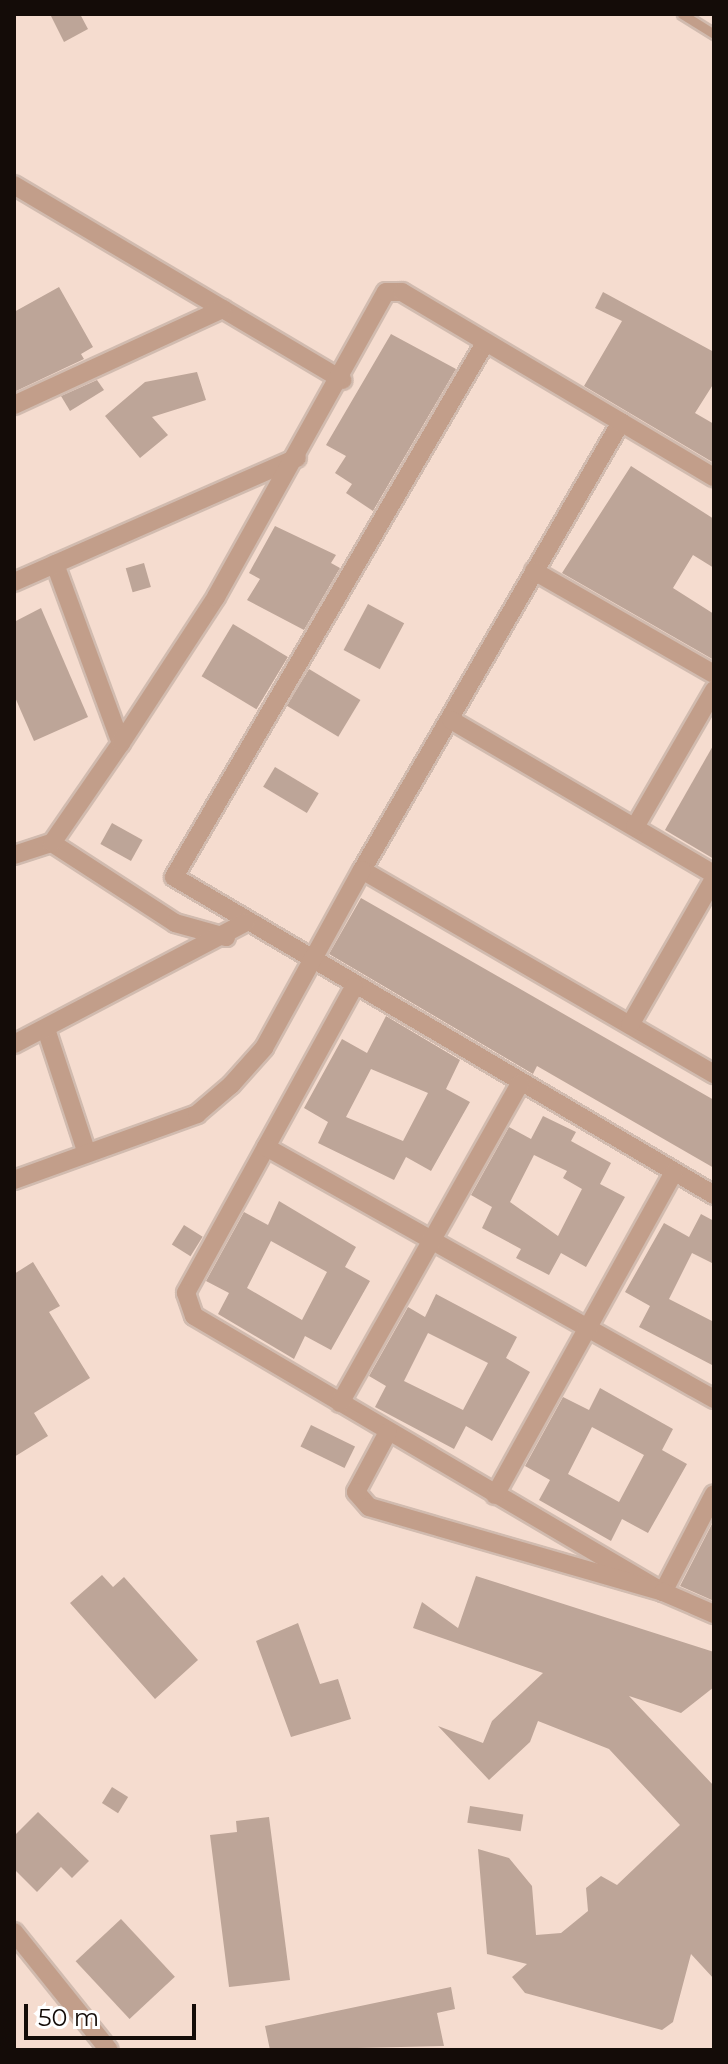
<!DOCTYPE html>
<html>
<head>
<meta charset="utf-8">
<style>
  body { margin:0 }
  #map { position:relative; width:728px; height:2064px; overflow:hidden; background:#f5dccf; font-family:Montserrat,sans-serif }
  div>[style] { position:absolute }
  .building>* { inset:0; background:#bda598; transform-origin:0 0 }
  .roads { filter:drop-shadow(2px 0 #d1bbaf) drop-shadow(-2px 0 #d1bbaf) drop-shadow(0 2px #d1bbaf) drop-shadow(0 -2px #d1bbaf) }
  .lane>* { height:9px; margin:-4.5px; padding:0 4.5px; transform-origin:4.5px; border-radius:4.5px; background:#c29e8a }
  .street>* { height:18px; margin:-9px; padding:0 9px; transform-origin:9px; border-radius:9px; background:#c29e8a }
  span { translate:-50% -50%; white-space:nowrap; text-align:center; line-height:1.15; -webkit-text-stroke:6px #fff; paint-order:stroke }
  .frame { position:absolute; inset:0; border:16px solid #140c08; pointer-events:none }
  .scale { position:absolute; left:24px; top:2004px; width:172px; height:36px; box-sizing:border-box; border:4px solid #140c08; border-top:0; padding-left:10px; font-size:24px; line-height:28px; white-space:nowrap; color:#140c08; -webkit-text-stroke:6px #fff; paint-order:stroke }
</style>
</head>
<body>
<div id="map">
  <div class="building">
    <i style="clip-path:polygon(50px 14px,80px 14px,88px 29px,64px 42px)"></i>
    <i style="clip-path:polygon(59px 287px,93px 347px,81px 354px,84px 359px,14px 392px,14px 312px)"></i>
    <i style="clip-path:polygon(603px 292px,714px 352px,714px 383px,695px 413px,714px 424px,714px 463px,584px 386px,622px 321px,595px 308px)"></i>
    <i style="clip-path:polygon(391px 334px,456px 369px,373px 511px,346px 493px,352px 484px,335px 473px,346px 456px,326px 445px)"></i>
    <i style="clip-path:polygon(197px 372px,206px 400px,152px 417px,168px 435px,140px 458px,105px 416px,145px 382px)"></i>
    <i style="clip-path:polygon(97px 380px,104px 390px,70px 411px,61px 396px)"></i>
    <i style="clip-path:polygon(631px 466px,714px 519px,714px 568px,693px 555px,673px 588px,714px 614px,714px 660px,562px 573px)"></i>
    <i style="clip-path:polygon(275px 526px,336px 555px,331px 563px,340px 568px,304px 630px,247px 600px,260px 579px,249px 573px)"></i>
    <i style="left:144px;top:563px;width:25px;height:19px;rotate:74deg"></i>
    <i style="left:368px;top:604px;width:41px;height:52px;rotate:28deg"></i>
    <i style="clip-path:polygon(41px 608px,88px 717px,34px 741px,14px 695px,14px 622px)"></i>
    <i style="left:233px;top:624px;width:64px;height:61px;rotate:31deg"></i>
    <i style="left:309px;top:669px;width:60px;height:43px;rotate:31deg"></i>
    <i style="clip-path:polygon(714px 744px,714px 859px,665px 830px)"></i>
    <i style="left:275px;top:767px;width:51px;height:23px;rotate:31deg"></i>
    <i style="left:112px;top:823px;width:35px;height:24px;rotate:29deg"></i>
    <i style="clip-path:polygon(361px 898px,714px 1100px,714px 1168px,537px 1066px,533px 1074px,329px 954px)"></i>
    <i style="clip-path:polygon(evenodd,386px 1016px,460px 1060px,446px 1089px,470px 1102px,431px 1171px,406px 1157px,394px 1180px,318px 1143px,328px 1122px,304px 1108px,342px 1039px,367px 1053px,386px 1016px,371px 1069px,428px 1093px,403px 1141px,346px 1117px,371px 1069px)"></i>
    <i style="clip-path:polygon(evenodd,543px 1116px,576px 1132px,571px 1141px,611px 1163px,600px 1184px,625px 1197px,586px 1267px,561px 1253px,549px 1275px,516px 1258px,521px 1249px,482px 1228px,492px 1207px,471px 1195px,509px 1127px,531px 1139px,543px 1116px,534px 1155px,567px 1171px,563px 1178px,582px 1189px,558px 1236px,510px 1202px,534px 1155px)"></i>
    <i style="clip-path:polygon(evenodd,279px 1201px,356px 1247px,345px 1267px,370px 1281px,331px 1350px,305px 1336px,294px 1359px,218px 1314px,229px 1293px,206px 1281px,244px 1212px,268px 1225px,279px 1201px,271px 1241px,327px 1272px,302px 1320px,247px 1288px,271px 1241px)"></i>
    <i style="clip-path:polygon(701px 1214px,714px 1221px,714px 1264px,692px 1253px,669px 1299px,714px 1322px,714px 1366px,639px 1327px,650px 1306px,625px 1292px,664px 1223px,689px 1237px)"></i>
    <i style="left:184px;top:1225px;width:22px;height:23px;rotate:32deg"></i>
    <i style="clip-path:polygon(33px 1262px,60px 1306px,49px 1312px,90px 1378px,34px 1413px,48px 1436px,14px 1457px,14px 1274px)"></i>
    <i style="clip-path:polygon(evenodd,436px 1294px,517px 1337px,506px 1358px,530px 1372px,492px 1441px,466px 1426px,454px 1449px,375px 1407px,386px 1386px,369px 1376px,408px 1307px,425px 1317px,436px 1294px,428px 1333px,488px 1363px,463px 1410px,404px 1381px,428px 1333px)"></i>
    <i style="clip-path:polygon(evenodd,600px 1388px,673px 1429px,662px 1450px,687px 1464px,648px 1533px,622px 1519px,611px 1541px,539px 1500px,550px 1480px,525px 1466px,563px 1397px,589px 1410px,600px 1388px,592px 1427px,644px 1455px,619px 1502px,568px 1474px,592px 1427px)"></i>
    <i style="left:311px;top:1425px;width:49px;height:24px;rotate:26deg"></i>
    <i style="clip-path:polygon(714px 1520px,714px 1601px,680px 1586px)"></i>
    <i style="clip-path:polygon(102px 1575px,113px 1587px,124px 1577px,198px 1660px,155px 1699px,70px 1603px)"></i>
    <i style="clip-path:polygon(476px 1576px,714px 1652px,714px 1687px,681px 1713px,629px 1696px,714px 1786px,714px 1979px,691px 1954px,673px 2022px,662px 2030px,525px 1993px,512px 1977px,527px 1964px,487px 1954px,478px 1849px,509px 1858px,532px 1886px,536px 1935px,561px 1933px,588px 1911px,586px 1888px,601px 1876px,617px 1885px,680px 1825px,609px 1749px,538px 1721px,530px 1742px,489px 1780px,438px 1726px,483px 1743px,492px 1721px,543px 1673px,413px 1628px,422px 1602px,458px 1628px)"></i>
    <i style="clip-path:polygon(298px 1623px,320px 1684px,338px 1679px,351px 1719px,291px 1737px,256px 1641px)"></i>
    <i style="left:112px;top:1787px;width:19px;height:19px;rotate:32deg"></i>
    <i style="left:470px;top:1806px;width:54px;height:17px;rotate:9deg"></i>
    <i style="clip-path:polygon(38px 1812px,89px 1861px,72px 1878px,61px 1867px,37px 1892px,14px 1869px,14px 1836px)"></i>
    <i style="clip-path:polygon(269px 1817px,290px 1980px,229px 1987px,210px 1835px,237px 1832px,236px 1821px)"></i>
    <i style="left:121px;top:1919px;width:79px;height:62px;rotate:47deg"></i>
    <i style="clip-path:polygon(451px 1987px,455px 2009px,437px 2013px,444px 2046px,270px 2050px,265px 2026px)"></i>
  </div>
  <div class="roads">
    <div class="lane">
      <i style="left:682px;top:14px;width:38px;rotate:32deg"></i>
    </div>
    <div class="street">
      <i style="left:14px;top:185px;width:382px;rotate:30.7deg"></i>
      <i style="left:485px;top:343px;width:618px;rotate:120.22deg"></i>
      <i style="left:174px;top:877px;width:627px;rotate:30.49deg"></i>
      <i style="left:14px;top:405px;width:230px;rotate:-24.7deg"></i>
      <i style="left:621px;top:422px;width:517px;rotate:120.03deg"></i>
      <i style="left:362px;top:870px;width:407px;rotate:30.1deg"></i>
      <i style="left:55px;top:564px;width:191px;rotate:69.8deg"></i>
      <i style="left:534px;top:571px;width:207px;rotate:29.8deg"></i>
      <i style="left:14px;top:582px;width:309px;rotate:-23.7deg"></i>
      <i style="left:451px;top:720px;width:305px;rotate:30.4deg"></i>
      <i style="left:635px;top:827px;width:158px;rotate:-60deg"></i>
      <i style="left:52px;top:843px;width:147px;rotate:33deg"></i>
      <i style="left:175px;top:923px;width:53px;rotate:15.4deg"></i>
      <i style="left:14px;top:855px;width:40px;rotate:-18deg"></i>
      <i style="left:52px;top:843px;width:121px;rotate:-55.4deg"></i>
      <i style="left:121px;top:743px;width:174px;rotate:-56.9deg"></i>
      <i style="left:216px;top:597px;width:349px;rotate:-60.9deg"></i>
      <i style="left:386px;top:292px;width:16px"></i>
      <i style="left:402px;top:292px;width:363px;rotate:30.7deg"></i>
      <i style="left:354px;top:987px;width:349px;rotate:118.8deg"></i>
      <i style="left:186px;top:1293px;width:24px;rotate:71deg"></i>
      <i style="left:194px;top:1316px;width:544px;rotate:30.48deg"></i>
      <i style="left:663px;top:1592px;width:110px;rotate:-62.5deg"></i>
      <i style="left:630px;top:1025px;width:168px;rotate:-60.1deg"></i>
      <i style="left:46px;top:1029px;width:128px;rotate:71.8deg"></i>
      <i style="left:14px;top:1044px;width:262px;rotate:-27.7deg"></i>
      <i style="left:266px;top:1147px;width:514px;rotate:29.36deg"></i>
      <i style="left:14px;top:1180px;width:195px;rotate:-19.8deg"></i>
      <i style="left:197px;top:1114px;width:45px;rotate:-40.5deg"></i>
      <i style="left:231px;top:1085px;width:50px;rotate:-48.3deg"></i>
      <i style="left:264px;top:1048px;width:203px;rotate:-61.2deg"></i>
      <i style="left:340px;top:1403px;width:367px;rotate:-60.6deg"></i>
      <i style="left:388px;top:1432px;width:68px;rotate:118.1deg"></i>
      <i style="left:356px;top:1492px;width:20px;rotate:49deg"></i>
      <i style="left:369px;top:1507px;width:306px;rotate:16.1deg"></i>
      <i style="left:663px;top:1592px;width:56px;rotate:23.3deg"></i>
      <i style="left:495px;top:1495px;width:369px;rotate:-61deg"></i>
      <i style="left:14px;top:1932px;width:151px;rotate:51.2deg"></i>
    </div>
  </div>
  <div class="frame"></div>
  <div class="scale">50 m</div>
</div>
</body>
</html>
